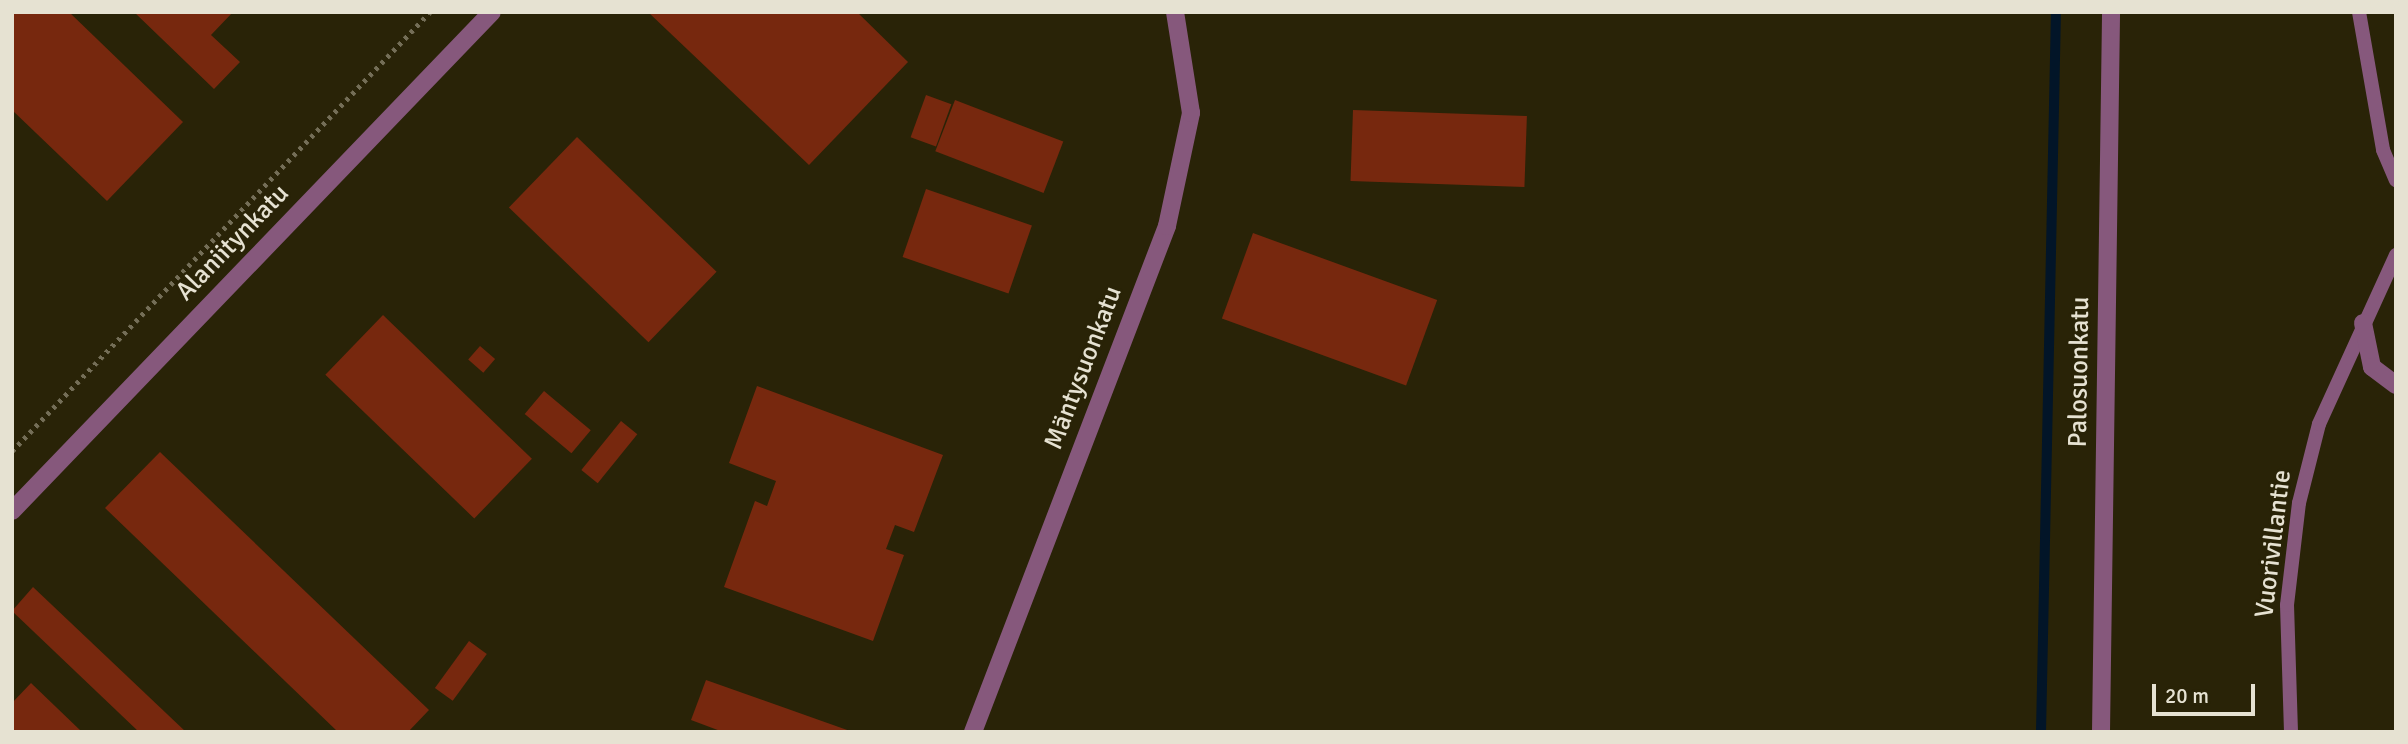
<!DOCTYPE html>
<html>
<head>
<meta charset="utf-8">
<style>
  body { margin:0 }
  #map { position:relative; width:2408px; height:744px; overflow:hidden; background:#292307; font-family:Signika,sans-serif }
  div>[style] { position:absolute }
  .stream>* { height:10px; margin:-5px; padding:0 5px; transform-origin:5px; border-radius:5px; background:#021528 }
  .building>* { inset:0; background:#77280e; transform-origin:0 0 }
  .path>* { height:4.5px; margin-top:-2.25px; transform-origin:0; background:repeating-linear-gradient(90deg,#746e57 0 3.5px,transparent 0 8.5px) }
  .lane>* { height:14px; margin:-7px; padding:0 7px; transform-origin:7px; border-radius:7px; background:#86587c }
  .street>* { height:18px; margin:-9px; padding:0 9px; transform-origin:9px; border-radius:9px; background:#86587c }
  span { translate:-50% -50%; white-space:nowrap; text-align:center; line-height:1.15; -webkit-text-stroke:5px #292307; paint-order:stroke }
  .street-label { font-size:26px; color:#e6e2d2 }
  .frame { position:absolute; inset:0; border:14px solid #e6e2d2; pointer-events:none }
  .scale { position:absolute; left:2152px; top:684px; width:103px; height:32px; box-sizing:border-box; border:4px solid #e6e2d2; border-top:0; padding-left:9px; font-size:21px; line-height:24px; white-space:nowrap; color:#e6e2d2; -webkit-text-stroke:5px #292307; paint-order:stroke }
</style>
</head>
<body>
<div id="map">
  <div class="stream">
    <i style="left:2041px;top:732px;width:720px;rotate:-88.81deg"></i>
  </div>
  <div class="building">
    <i style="clip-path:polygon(12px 12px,69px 12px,183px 122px,107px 201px,12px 110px)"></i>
    <i style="clip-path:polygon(134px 12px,233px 12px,211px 35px,240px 62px,214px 89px)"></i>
    <i style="clip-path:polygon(648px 12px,857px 12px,908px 62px,809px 165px)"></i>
    <i style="left:926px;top:95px;width:27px;height:45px;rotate:20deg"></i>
    <i style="left:955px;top:100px;width:116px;height:55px;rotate:21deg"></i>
    <i style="left:1353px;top:110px;width:174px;height:71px;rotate:2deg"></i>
    <i style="left:577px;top:137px;width:194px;height:98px;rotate:44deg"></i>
    <i style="left:926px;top:189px;width:112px;height:72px;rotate:19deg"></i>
    <i style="left:1253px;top:233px;width:196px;height:91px;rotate:20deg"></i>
    <i style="left:383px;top:315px;width:207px;height:83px;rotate:44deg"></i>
    <i style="left:480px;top:346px;width:20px;height:18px;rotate:41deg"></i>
    <i style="clip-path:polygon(757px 386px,943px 455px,914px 532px,895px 525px,886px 549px,904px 555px,873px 641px,724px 587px,755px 501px,767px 506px,776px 481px,729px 463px)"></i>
    <i style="left:544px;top:391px;width:61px;height:30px;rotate:40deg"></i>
    <i style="left:621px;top:421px;width:21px;height:63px;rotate:39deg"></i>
    <i style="clip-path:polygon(160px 452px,429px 710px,408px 732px,338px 732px,105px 508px)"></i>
    <i style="clip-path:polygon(33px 587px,186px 732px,139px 732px,12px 611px)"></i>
    <i style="left:469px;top:641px;width:22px;height:58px;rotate:36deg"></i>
    <i style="clip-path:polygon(706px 680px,850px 731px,850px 732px,723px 732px,691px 720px)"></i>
    <i style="clip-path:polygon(31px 683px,82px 732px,12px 732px,12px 703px)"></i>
  </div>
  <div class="path">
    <i style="left:12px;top:451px;width:606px;rotate:-46.4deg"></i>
  </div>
  <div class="lane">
    <i style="left:2359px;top:12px;width:140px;rotate:80.1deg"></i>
    <i style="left:2383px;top:150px;width:33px;rotate:67deg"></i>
    <i style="left:2291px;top:732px;width:127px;rotate:-91.8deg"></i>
    <i style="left:2287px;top:605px;width:103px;rotate:-83.3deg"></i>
    <i style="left:2299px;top:503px;width:81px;rotate:-75.8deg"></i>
    <i style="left:2319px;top:424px;width:186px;rotate:-65.5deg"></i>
  </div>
  <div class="street">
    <i style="left:2363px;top:323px;width:45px;rotate:78.4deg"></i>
    <i style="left:2372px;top:367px;width:30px;rotate:37deg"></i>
    <i style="left:12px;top:511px;width:692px;rotate:-46.11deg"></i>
    <i style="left:973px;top:732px;width:542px;rotate:-69.02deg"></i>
    <i style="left:1167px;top:226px;width:116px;rotate:-78deg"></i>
    <i style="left:1191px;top:113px;width:102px;rotate:-99deg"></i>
    <i style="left:2101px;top:732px;width:720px;rotate:-89.2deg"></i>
  </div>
  <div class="street-label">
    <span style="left:233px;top:243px;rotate:-46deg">Alaniitynkatu</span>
    <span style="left:1084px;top:368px;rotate:-69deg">Mäntysuonkatu</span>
    <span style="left:2080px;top:372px;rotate:-89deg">Palosuonkatu</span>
    <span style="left:2274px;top:544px;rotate:-83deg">Vuorivillantie</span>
  </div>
  <div class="frame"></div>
  <div class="scale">20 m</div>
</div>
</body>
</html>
